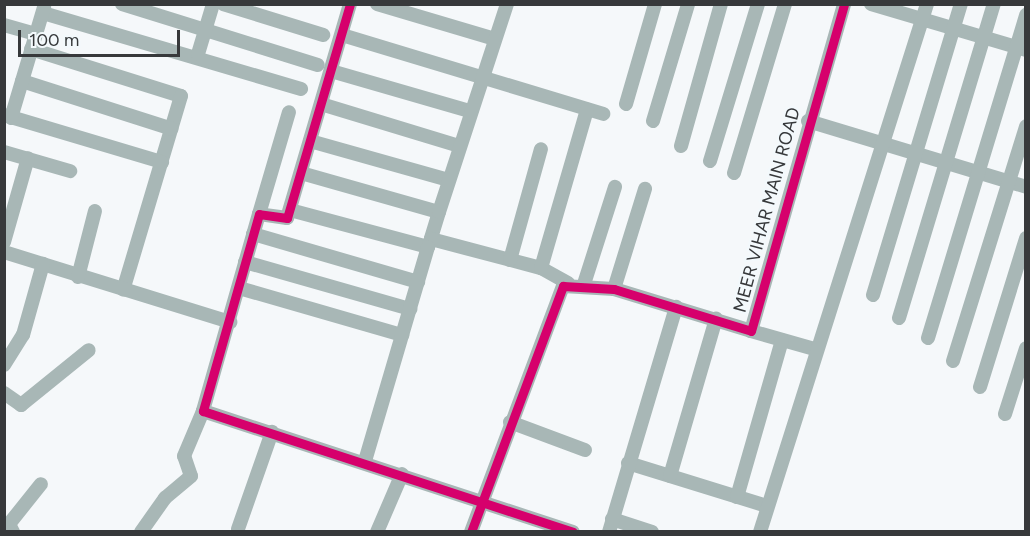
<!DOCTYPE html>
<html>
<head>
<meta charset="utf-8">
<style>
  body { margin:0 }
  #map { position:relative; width:1030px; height:536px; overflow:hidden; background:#f5f8fa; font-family:Figtree,sans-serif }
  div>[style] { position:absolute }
  .minor>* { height:14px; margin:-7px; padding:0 7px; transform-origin:7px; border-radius:7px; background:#a8b7b6 }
  .cycleway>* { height:9px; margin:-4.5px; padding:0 4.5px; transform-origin:4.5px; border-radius:4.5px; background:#d6006c }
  span { translate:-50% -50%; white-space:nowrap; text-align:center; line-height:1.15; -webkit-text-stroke:4.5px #f3f9fc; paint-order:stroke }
  .street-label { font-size:18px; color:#37393b }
  .frame { position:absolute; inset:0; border:6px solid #37393b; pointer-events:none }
  .scale { position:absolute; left:18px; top:30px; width:162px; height:27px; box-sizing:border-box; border:3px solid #37393b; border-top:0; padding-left:8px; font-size:18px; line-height:21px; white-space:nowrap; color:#37393b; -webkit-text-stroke:4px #f3f9fc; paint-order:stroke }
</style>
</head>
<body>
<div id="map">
  <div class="minor">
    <i style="left:122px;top:4px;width:205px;rotate:17.3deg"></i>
    <i style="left:223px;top:4px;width:105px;rotate:17.2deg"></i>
    <i style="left:350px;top:4px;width:223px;rotate:106.4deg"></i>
    <i style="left:287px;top:218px;width:28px;rotate:-172deg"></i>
    <i style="left:259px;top:214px;width:205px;rotate:105.9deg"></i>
    <i style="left:203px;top:411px;width:389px;rotate:18.1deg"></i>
    <i style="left:377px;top:4px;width:123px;rotate:16.5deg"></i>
    <i style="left:871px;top:4px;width:162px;rotate:16.5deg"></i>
    <i style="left:43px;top:13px;width:269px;rotate:16.4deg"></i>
    <i style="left:4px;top:25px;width:32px;rotate:16deg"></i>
    <i style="left:342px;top:35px;width:273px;rotate:16.8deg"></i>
    <i style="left:31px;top:49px;width:157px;rotate:17.4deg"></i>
    <i style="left:181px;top:96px;width:202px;rotate:106.6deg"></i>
    <i style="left:198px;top:54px;width:52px;rotate:-73.3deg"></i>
    <i style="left:331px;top:71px;width:145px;rotate:16.1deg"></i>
    <i style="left:22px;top:81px;width:157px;rotate:17.7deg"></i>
    <i style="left:321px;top:104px;width:144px;rotate:16.9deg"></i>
    <i style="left:626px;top:104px;width:104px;rotate:-73.8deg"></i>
    <i style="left:4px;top:115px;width:165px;rotate:16.6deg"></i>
    <i style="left:11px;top:118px;width:116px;rotate:-73.4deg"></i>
    <i style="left:653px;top:121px;width:122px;rotate:-73.3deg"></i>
    <i style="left:808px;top:121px;width:228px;rotate:16.8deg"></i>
    <i style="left:310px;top:141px;width:144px;rotate:15.7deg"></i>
    <i style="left:681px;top:146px;width:148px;rotate:-74.3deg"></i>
    <i style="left:4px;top:152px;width:69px;rotate:16.1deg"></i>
    <i style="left:710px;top:161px;width:164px;rotate:-73deg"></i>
    <i style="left:301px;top:173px;width:143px;rotate:15.8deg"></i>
    <i style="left:439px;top:212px;width:28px;rotate:107deg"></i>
    <i style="left:734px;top:173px;width:177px;rotate:-73.2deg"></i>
    <i style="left:290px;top:210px;width:143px;rotate:15deg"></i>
    <i style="left:428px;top:247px;width:9px;rotate:-69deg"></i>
    <i style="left:431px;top:239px;width:114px;rotate:14.8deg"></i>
    <i style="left:541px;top:268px;width:31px;rotate:29deg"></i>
    <i style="left:439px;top:212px;width:219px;rotate:-71.9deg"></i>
    <i style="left:259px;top:214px;width:106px;rotate:-73.6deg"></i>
    <i style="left:253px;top:234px;width:172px;rotate:16.2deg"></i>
    <i style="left:4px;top:242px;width:87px;rotate:-74.1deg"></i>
    <i style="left:4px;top:252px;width:237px;rotate:17.2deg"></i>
    <i style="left:510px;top:260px;width:115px;rotate:-74.4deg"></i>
    <i style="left:245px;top:262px;width:172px;rotate:15.9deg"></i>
    <i style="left:541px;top:268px;width:165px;rotate:-73.8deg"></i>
    <i style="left:78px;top:277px;width:68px;rotate:-75.6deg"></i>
    <i style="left:584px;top:284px;width:102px;rotate:-72.3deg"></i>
    <i style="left:239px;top:288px;width:170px;rotate:16.1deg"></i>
    <i style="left:614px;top:289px;width:105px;rotate:-72.8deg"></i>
    <i style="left:873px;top:295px;width:304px;rotate:-73.2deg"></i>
    <i style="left:899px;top:318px;width:328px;rotate:-73.2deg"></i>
    <i style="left:751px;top:331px;width:66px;rotate:15.9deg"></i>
    <i style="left:928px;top:338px;width:338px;rotate:-73.1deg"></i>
    <i style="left:953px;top:361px;width:246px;rotate:-72.7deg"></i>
    <i style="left:4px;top:365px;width:36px;rotate:-58deg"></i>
    <i style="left:23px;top:335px;width:74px;rotate:-74.3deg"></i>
    <i style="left:980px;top:387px;width:156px;rotate:-72.8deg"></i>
    <i style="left:4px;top:393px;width:21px;rotate:35deg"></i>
    <i style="left:21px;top:405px;width:87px;rotate:-39deg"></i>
    <i style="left:1005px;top:414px;width:69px;rotate:-72.3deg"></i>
    <i style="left:510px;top:422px;width:80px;rotate:20.5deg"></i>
    <i style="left:365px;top:461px;width:223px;rotate:-73.6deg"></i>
    <i style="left:628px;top:463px;width:145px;rotate:17.2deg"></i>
    <i style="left:670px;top:476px;width:164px;rotate:-73.7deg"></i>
    <i style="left:737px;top:497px;width:163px;rotate:-74deg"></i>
    <i style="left:612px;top:519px;width:42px;rotate:18deg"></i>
    <i style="left:238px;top:529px;width:103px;rotate:-70.7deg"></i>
    <i style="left:13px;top:532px;width:9px;rotate:-117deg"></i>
    <i style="left:9px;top:524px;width:51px;rotate:-51.3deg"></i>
    <i style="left:141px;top:532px;width:42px;rotate:-54.8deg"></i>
    <i style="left:165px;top:498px;width:34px;rotate:-40deg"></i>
    <i style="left:191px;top:476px;width:21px;rotate:-109deg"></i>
    <i style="left:184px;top:456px;width:49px;rotate:-67.1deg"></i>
    <i style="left:377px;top:532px;width:63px;rotate:-66.7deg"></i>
    <i style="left:471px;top:532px;width:263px;rotate:-69.5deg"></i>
    <i style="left:563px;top:286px;width:51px;rotate:3.4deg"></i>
    <i style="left:614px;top:289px;width:143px;rotate:17deg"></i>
    <i style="left:751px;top:331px;width:340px;rotate:-74.1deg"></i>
    <i style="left:609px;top:532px;width:235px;rotate:-73.4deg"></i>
    <i style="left:760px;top:532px;width:554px;rotate:-72.45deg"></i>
  </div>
  <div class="cycleway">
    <i style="left:350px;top:4px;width:223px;rotate:106.4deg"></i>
    <i style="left:287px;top:218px;width:28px;rotate:-172deg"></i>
    <i style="left:259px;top:214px;width:205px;rotate:105.9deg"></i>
    <i style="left:203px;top:411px;width:389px;rotate:18.1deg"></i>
    <i style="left:471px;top:532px;width:263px;rotate:-69.5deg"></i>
    <i style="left:563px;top:286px;width:51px;rotate:3.4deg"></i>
    <i style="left:614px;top:289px;width:143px;rotate:17deg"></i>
    <i style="left:751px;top:331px;width:340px;rotate:-74.1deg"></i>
  </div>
  <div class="street-label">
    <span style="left:767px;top:210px;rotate:-75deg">MEER VIHAR MAIN ROAD</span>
  </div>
  <div class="frame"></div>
  <div class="scale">100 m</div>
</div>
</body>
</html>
